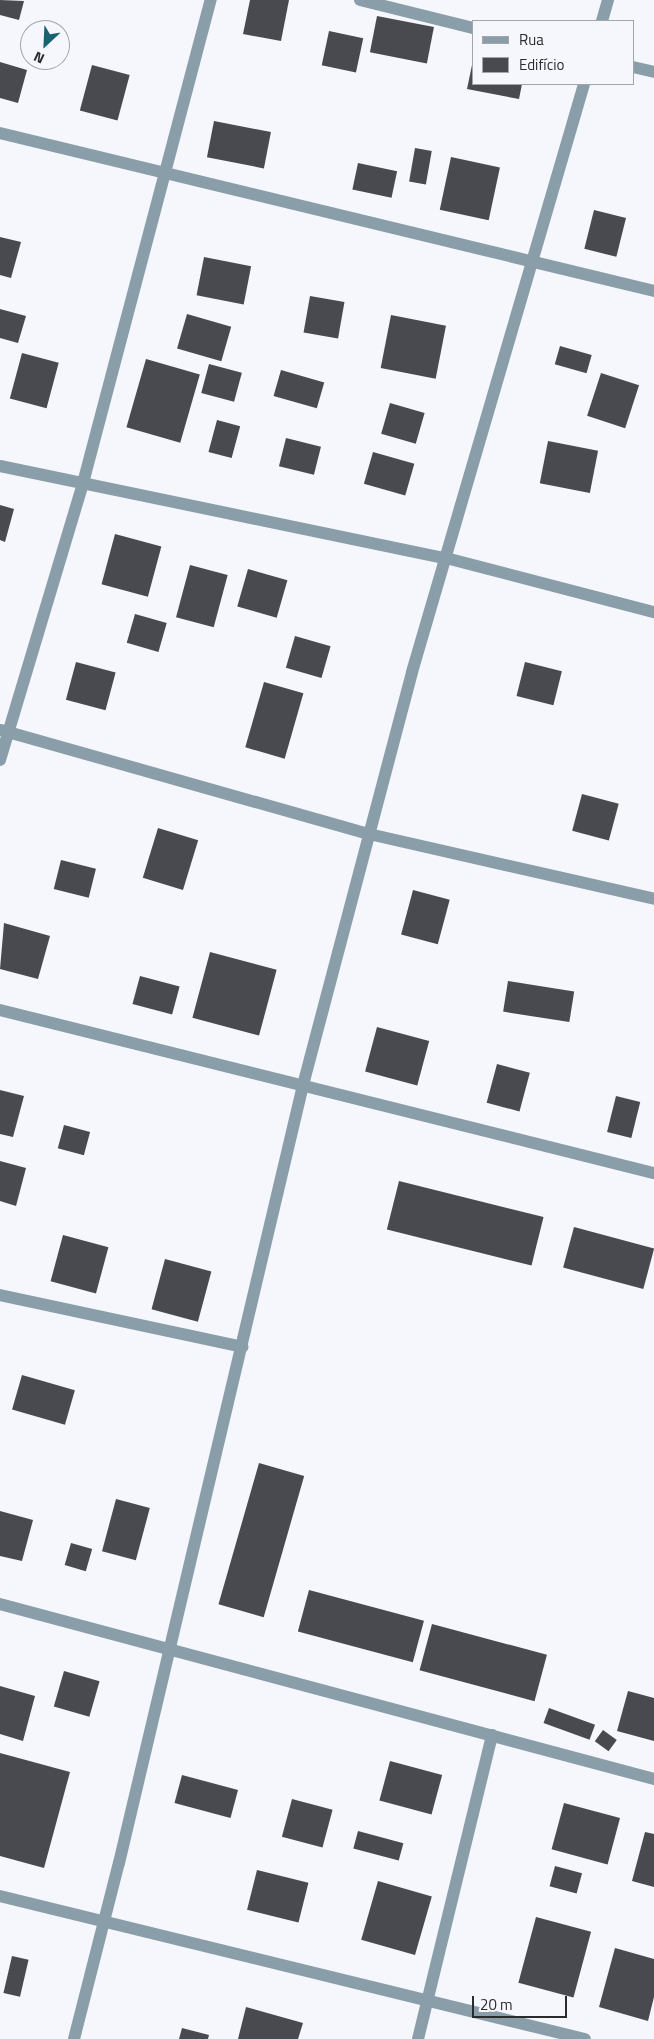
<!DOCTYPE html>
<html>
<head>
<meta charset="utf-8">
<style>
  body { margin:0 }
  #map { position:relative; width:654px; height:2039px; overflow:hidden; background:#f5f7fd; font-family:"Titillium Web",sans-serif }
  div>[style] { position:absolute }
  .building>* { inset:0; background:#494a4f; transform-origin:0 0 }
  .minor>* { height:12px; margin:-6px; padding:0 6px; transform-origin:6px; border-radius:6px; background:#8a9ea9 }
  span { translate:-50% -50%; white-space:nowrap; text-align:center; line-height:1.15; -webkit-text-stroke:5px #f5f7fd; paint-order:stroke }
  .legend { position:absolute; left:472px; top:20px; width:162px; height:65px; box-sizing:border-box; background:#f5f7fd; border:1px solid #a4a5aa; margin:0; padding:6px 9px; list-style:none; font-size:15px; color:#2a2b2d }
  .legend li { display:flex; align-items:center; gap:10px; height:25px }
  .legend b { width:25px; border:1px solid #a4a5aa }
  .north { position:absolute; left:20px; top:20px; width:50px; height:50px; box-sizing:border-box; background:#f5f7fd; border:1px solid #a4a5aa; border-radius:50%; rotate:205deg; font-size:14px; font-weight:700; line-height:20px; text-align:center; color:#2a2b2d }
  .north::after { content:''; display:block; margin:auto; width:18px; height:22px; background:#18636f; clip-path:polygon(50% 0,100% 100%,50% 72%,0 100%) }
  .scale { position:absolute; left:472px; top:1996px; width:95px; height:22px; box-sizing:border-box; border:2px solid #2a2b2d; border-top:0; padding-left:6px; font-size:15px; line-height:18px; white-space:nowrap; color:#2a2b2d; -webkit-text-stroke:4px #f5f7fd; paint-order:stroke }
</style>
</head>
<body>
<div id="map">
  <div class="building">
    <i style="clip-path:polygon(0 0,24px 1px,19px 20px,0 15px)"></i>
    <i style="clip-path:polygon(250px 0,289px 0,281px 41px,243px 34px)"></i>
    <i style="left:377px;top:16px;width:58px;height:37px;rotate:11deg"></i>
    <i style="left:329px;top:31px;width:35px;height:35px;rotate:12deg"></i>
    <i style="clip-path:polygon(0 62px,27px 70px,18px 103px,0 98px)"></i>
    <i style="left:92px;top:65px;width:39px;height:47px;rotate:15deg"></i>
    <i style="clip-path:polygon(472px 65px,473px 84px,522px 84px,519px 99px,467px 89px)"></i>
    <i style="left:214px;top:121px;width:58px;height:37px;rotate:11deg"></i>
    <i style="left:415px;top:148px;width:17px;height:34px;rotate:10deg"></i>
    <i style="left:451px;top:157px;width:50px;height:54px;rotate:12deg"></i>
    <i style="left:358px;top:163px;width:40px;height:27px;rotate:12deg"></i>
    <i style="left:594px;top:210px;width:33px;height:40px;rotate:14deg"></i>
    <i style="clip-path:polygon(0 237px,21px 242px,11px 278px,0 275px)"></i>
    <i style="left:204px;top:257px;width:48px;height:39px;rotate:11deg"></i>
    <i style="left:310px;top:296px;width:35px;height:37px;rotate:10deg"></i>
    <i style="clip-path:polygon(0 309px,26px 316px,18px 343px,0 338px)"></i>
    <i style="left:187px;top:314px;width:46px;height:36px;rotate:16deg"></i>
    <i style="left:391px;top:315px;width:56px;height:54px;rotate:11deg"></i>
    <i style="left:560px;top:346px;width:33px;height:19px;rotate:16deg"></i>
    <i style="left:22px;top:353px;width:38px;height:47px;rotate:15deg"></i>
    <i style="left:146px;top:359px;width:56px;height:71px;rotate:16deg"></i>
    <i style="left:209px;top:364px;width:34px;height:30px;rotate:15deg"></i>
    <i style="left:281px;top:370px;width:45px;height:27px;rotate:16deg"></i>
    <i style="left:601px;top:373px;width:40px;height:45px;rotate:18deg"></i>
    <i style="left:390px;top:403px;width:36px;height:32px;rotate:16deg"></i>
    <i style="left:217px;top:420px;width:24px;height:33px;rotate:15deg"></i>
    <i style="left:286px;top:438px;width:36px;height:29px;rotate:14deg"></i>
    <i style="left:548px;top:441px;width:51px;height:43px;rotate:11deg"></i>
    <i style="left:373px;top:452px;width:43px;height:33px;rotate:16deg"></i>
    <i style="clip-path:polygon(0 505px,14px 509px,5px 542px,0 540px)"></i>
    <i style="left:115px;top:534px;width:48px;height:52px;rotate:15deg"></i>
    <i style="left:190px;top:565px;width:39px;height:54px;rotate:15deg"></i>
    <i style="left:248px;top:569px;width:41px;height:39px;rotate:16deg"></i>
    <i style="left:135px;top:614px;width:33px;height:30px;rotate:16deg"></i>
    <i style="left:295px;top:636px;width:37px;height:33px;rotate:16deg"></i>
    <i style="left:76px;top:662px;width:41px;height:39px;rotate:15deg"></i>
    <i style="left:525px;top:662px;width:38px;height:35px;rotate:14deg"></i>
    <i style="left:264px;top:682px;width:41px;height:68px;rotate:16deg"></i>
    <i style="left:582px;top:794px;width:38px;height:38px;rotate:15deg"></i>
    <i style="left:158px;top:828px;width:42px;height:52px;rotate:17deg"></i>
    <i style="left:61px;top:860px;width:36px;height:30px;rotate:14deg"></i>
    <i style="left:413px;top:890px;width:38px;height:46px;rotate:15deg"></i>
    <i style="clip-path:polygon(4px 923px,50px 936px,38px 979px,0 969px)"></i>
    <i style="left:210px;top:952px;width:69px;height:68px;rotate:15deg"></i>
    <i style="left:140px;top:976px;width:41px;height:29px;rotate:15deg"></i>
    <i style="left:508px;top:981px;width:67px;height:31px;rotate:9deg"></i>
    <i style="left:377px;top:1027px;width:54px;height:46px;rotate:15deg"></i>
    <i style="left:497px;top:1064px;width:34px;height:40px;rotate:15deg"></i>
    <i style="clip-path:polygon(0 1090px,24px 1096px,13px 1137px,0 1134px)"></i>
    <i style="left:616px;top:1096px;width:25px;height:37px;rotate:14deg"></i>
    <i style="left:64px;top:1125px;width:27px;height:24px;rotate:15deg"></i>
    <i style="clip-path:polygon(0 1161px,26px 1168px,16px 1206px,0 1201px)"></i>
    <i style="left:399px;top:1181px;width:149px;height:50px;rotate:14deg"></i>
    <i style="left:574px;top:1227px;width:83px;height:42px;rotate:15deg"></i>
    <i style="left:63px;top:1235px;width:47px;height:48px;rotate:15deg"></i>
    <i style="left:165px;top:1259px;width:48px;height:52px;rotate:15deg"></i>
    <i style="left:22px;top:1375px;width:55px;height:36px;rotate:16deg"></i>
    <i style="left:259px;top:1463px;width:47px;height:147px;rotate:16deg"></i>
    <i style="left:116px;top:1499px;width:35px;height:54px;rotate:15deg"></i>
    <i style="clip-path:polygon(0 1511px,33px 1520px,22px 1561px,0 1556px)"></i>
    <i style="left:71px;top:1543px;width:22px;height:23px;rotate:16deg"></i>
    <i style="left:309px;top:1590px;width:119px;height:43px;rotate:15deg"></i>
    <i style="left:432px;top:1624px;width:119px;height:48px;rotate:15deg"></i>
    <i style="left:64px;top:1671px;width:37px;height:37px;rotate:16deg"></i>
    <i style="clip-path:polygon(0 1686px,35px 1696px,23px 1741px,0 1734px)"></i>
    <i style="clip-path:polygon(628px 1691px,654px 1698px,654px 1741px,617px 1731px)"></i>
    <i style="left:549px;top:1708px;width:49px;height:16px;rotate:20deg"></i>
    <i style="left:603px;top:1730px;width:17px;height:14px;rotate:36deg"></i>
    <i style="clip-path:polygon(0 1753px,70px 1772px,44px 1868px,0 1856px)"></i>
    <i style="left:390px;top:1761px;width:54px;height:41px;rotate:15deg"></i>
    <i style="left:182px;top:1775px;width:58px;height:29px;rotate:15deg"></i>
    <i style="left:292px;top:1799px;width:42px;height:39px;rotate:15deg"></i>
    <i style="left:564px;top:1803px;width:58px;height:48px;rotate:15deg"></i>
    <i style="left:358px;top:1831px;width:47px;height:18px;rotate:15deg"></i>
    <i style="clip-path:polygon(645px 1832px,654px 1834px,654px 1887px,632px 1881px)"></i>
    <i style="left:555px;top:1866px;width:28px;height:21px;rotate:15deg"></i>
    <i style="left:257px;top:1870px;width:53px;height:41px;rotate:14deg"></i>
    <i style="left:378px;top:1881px;width:56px;height:61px;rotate:16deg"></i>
    <i style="left:536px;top:1917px;width:57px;height:68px;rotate:15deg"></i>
    <i style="clip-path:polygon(615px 1948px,654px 1959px,654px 1997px,648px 2021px,599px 2007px)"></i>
    <i style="left:12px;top:1956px;width:17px;height:38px;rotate:13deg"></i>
    <i style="clip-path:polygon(246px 2007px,303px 2023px,298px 2039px,238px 2039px)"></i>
    <i style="clip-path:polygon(182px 2028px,209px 2035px,208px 2039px,179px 2039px)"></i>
  </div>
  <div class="minor">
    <i style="left:360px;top:0;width:116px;rotate:13.9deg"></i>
    <i style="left:602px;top:21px;width:22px;rotate:-74deg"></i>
    <i style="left:633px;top:67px;width:22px;rotate:13deg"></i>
    <i style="left:0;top:133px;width:673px;rotate:13.58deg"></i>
    <i style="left:0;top:466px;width:455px;rotate:11.7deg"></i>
    <i style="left:446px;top:558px;width:215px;rotate:14.6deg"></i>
    <i style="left:1px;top:730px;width:382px;rotate:15.8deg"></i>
    <i style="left:369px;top:834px;width:292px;rotate:12.8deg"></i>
    <i style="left:0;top:760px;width:289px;rotate:-73.3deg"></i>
    <i style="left:83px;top:483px;width:500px;rotate:-75.2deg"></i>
    <i style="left:0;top:1010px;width:674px;rotate:14deg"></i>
    <i style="left:0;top:1295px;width:248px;rotate:12.1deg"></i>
    <i style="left:0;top:1604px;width:677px;rotate:14.98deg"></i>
    <i style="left:0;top:1896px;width:602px;rotate:13.74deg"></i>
    <i style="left:74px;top:2039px;width:182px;rotate:-75.7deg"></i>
    <i style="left:119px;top:1863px;width:799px;rotate:-76.69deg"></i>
    <i style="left:303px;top:1085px;width:427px;rotate:-75.2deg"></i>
    <i style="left:412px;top:672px;width:613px;rotate:-73.69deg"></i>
    <i style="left:418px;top:2039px;width:313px;rotate:-76.3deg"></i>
  </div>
  <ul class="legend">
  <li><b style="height:6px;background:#8a9ea9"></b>Rua</li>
  <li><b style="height:14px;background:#494a4f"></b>Edifício</li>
  </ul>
  <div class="north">N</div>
  <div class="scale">20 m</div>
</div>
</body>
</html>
